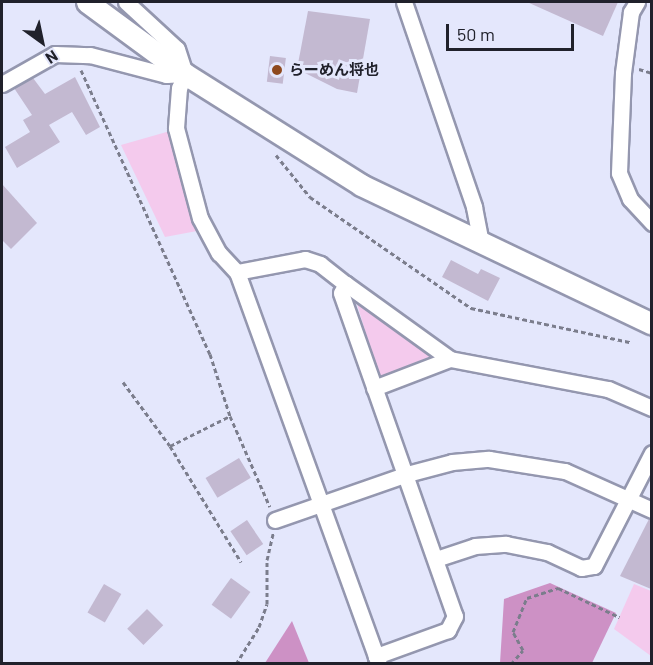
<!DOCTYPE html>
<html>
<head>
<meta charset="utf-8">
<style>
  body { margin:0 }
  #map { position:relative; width:653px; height:665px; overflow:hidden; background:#e4e7fc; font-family:Barlow,"Noto Sans JP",sans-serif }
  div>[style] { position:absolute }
  .green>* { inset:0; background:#f4caed }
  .forest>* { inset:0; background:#cd91c5 }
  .building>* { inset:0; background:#c3b9d1; transform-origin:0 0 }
  .path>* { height:3px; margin-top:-1.5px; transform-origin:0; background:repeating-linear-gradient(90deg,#7b7d8c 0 4.5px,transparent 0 7.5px) }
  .roads { filter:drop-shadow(2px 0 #9497af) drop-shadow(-2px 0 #9497af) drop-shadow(0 2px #9497af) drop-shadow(0 -2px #9497af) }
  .street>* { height:15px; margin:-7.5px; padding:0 7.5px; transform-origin:7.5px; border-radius:7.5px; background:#fff }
  .secondary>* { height:21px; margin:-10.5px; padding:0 10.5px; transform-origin:10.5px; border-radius:10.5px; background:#fff }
  .dots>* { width:16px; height:16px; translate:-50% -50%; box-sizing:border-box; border:3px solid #e4e7fc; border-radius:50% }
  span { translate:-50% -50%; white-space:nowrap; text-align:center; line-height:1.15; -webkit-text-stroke:6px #e4e7fc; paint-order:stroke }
  .poi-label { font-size:15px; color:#20212b; font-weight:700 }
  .left { translate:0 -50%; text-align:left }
  .frame { position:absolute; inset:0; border:3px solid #20212b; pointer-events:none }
  .north { position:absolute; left:12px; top:12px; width:60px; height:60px; -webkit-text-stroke:4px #e4e7fc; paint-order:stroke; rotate:147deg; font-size:16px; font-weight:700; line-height:24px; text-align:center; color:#20212b }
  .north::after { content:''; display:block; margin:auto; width:21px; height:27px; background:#20212b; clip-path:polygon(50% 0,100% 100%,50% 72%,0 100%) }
  .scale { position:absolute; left:446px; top:24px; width:128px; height:27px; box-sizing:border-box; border:3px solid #20212b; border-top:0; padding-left:8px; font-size:18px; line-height:21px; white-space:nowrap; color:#20212b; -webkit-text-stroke:4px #e4e7fc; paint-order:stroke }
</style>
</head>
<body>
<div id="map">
  <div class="green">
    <i style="clip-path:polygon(170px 131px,197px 231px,165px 237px,121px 145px)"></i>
    <i style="clip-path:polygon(357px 304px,434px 355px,379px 377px)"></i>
    <i style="clip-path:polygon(634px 584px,651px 591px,651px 656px,614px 629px)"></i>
  </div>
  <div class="forest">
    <i style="clip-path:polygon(550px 583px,616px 613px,592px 663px,500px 663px,504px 599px)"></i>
    <i style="clip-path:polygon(292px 621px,309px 663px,265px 663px)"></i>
  </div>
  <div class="building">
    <i style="clip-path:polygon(527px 2px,618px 2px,603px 36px)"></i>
    <i style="clip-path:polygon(308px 11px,370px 19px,357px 93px,337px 89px,297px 69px)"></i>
    <i style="left:270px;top:56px;width:16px;height:26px;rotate:7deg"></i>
    <i style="clip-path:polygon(75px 77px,100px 127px,86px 135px,72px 112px,49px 125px,60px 142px,17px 168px,5px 147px,30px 132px,23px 120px,32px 115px,14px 88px,33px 78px,45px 94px)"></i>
    <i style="clip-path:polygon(2px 184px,37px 223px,11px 249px,2px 240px)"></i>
    <i style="clip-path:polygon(451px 260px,478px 274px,481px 269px,500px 278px,488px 301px,442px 277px)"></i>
    <i style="left:239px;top:458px;width:23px;height:39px;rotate:59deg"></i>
    <i style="clip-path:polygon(649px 519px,651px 520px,651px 589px,620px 576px)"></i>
    <i style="left:247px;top:520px;width:29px;height:20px;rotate:56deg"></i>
    <i style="left:231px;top:578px;width:24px;height:33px;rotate:36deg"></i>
    <i style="left:104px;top:584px;width:20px;height:33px;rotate:30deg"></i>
    <i style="left:147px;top:609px;width:23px;height:28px;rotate:45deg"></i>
  </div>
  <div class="path">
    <i style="left:639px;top:69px;width:14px;rotate:17deg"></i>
    <i style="left:81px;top:70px;width:312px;rotate:65.6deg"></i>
    <i style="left:210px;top:354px;width:65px;rotate:72.1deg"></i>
    <i style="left:230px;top:416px;width:99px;rotate:66.3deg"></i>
    <i style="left:276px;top:155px;width:54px;rotate:51deg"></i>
    <i style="left:310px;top:197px;width:196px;rotate:34.6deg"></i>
    <i style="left:471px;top:308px;width:163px;rotate:12.1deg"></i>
    <i style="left:123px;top:382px;width:79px;rotate:53.7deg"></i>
    <i style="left:170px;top:446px;width:136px;rotate:58.5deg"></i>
    <i style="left:170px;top:446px;width:67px;rotate:-26.6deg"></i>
    <i style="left:236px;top:664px;width:44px;rotate:-58.1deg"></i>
    <i style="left:259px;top:627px;width:24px;rotate:-71deg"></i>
    <i style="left:267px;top:604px;width:44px;rotate:-90deg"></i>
    <i style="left:267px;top:560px;width:28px;rotate:-77deg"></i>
    <i style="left:511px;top:664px;width:18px;rotate:-49deg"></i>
    <i style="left:523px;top:650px;width:21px;rotate:-119deg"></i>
    <i style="left:513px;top:632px;width:37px;rotate:-68deg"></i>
    <i style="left:527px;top:598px;width:33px;rotate:-18deg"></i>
    <i style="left:558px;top:588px;width:68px;rotate:25.4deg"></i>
  </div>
  <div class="roads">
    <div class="street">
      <i style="left:126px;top:2px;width:69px;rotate:42.7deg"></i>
      <i style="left:177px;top:49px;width:26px;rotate:72deg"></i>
      <i style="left:185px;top:74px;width:15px;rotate:113deg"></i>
      <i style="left:179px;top:88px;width:40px;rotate:94.3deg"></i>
      <i style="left:176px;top:128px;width:93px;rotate:75.1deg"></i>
      <i style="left:200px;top:218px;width:40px;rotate:62deg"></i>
      <i style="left:219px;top:253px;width:26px;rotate:47deg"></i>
      <i style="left:237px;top:272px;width:417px;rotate:70.1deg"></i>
      <i style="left:404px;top:2px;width:217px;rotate:71.1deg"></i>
      <i style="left:474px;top:207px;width:37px;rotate:79deg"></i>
      <i style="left:637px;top:2px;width:12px;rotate:121deg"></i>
      <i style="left:631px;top:12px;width:62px;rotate:97.5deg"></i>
      <i style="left:623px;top:73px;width:100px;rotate:92.3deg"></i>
      <i style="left:619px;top:173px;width:28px;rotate:67deg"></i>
      <i style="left:630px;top:199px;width:33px;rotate:47deg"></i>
      <i style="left:2px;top:84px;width:61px;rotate:-29.5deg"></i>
      <i style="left:55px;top:54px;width:35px;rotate:2deg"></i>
      <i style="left:90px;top:55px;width:79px;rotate:14.7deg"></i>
      <i style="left:166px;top:75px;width:19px;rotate:-3deg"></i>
      <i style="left:237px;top:272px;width:69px;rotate:-10.8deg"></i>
      <i style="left:305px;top:259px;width:16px;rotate:18deg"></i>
      <i style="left:320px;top:264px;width:33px;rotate:38deg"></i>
      <i style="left:346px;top:284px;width:10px;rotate:119deg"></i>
      <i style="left:341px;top:293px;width:343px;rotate:70.6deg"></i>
      <i style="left:455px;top:616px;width:16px;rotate:117deg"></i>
      <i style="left:448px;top:630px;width:77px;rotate:160.1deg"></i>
      <i style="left:346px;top:284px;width:128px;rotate:35.8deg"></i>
      <i style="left:374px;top:388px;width:81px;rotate:-20.9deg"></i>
      <i style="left:450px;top:359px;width:161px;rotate:10.8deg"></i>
      <i style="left:608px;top:389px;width:48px;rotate:23.4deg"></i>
      <i style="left:275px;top:520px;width:140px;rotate:-19.2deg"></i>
      <i style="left:407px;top:474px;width:47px;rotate:-14.9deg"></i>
      <i style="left:452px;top:462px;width:37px;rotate:-5deg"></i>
      <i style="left:489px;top:459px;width:77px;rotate:9deg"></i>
      <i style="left:565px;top:471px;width:95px;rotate:24.1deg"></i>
      <i style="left:436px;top:559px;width:41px;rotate:-18.4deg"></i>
      <i style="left:475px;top:546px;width:31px;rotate:-4deg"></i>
      <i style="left:506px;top:544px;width:42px;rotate:11deg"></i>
      <i style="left:547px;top:552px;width:38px;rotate:25deg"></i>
      <i style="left:581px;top:568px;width:13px;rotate:-9deg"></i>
      <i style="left:594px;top:566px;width:127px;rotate:-62.8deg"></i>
    </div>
    <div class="secondary">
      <i style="left:87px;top:2px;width:122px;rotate:36.3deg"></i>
      <i style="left:185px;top:74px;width:208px;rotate:32.2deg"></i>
      <i style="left:361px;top:185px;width:322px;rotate:25.5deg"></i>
    </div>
  </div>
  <div class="dots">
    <i style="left:277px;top:70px;background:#8e491e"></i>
  </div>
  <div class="poi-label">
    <span class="left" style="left:289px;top:70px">らーめん将也</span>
  </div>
  <div class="frame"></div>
  <div class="north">N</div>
  <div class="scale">50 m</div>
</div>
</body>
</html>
